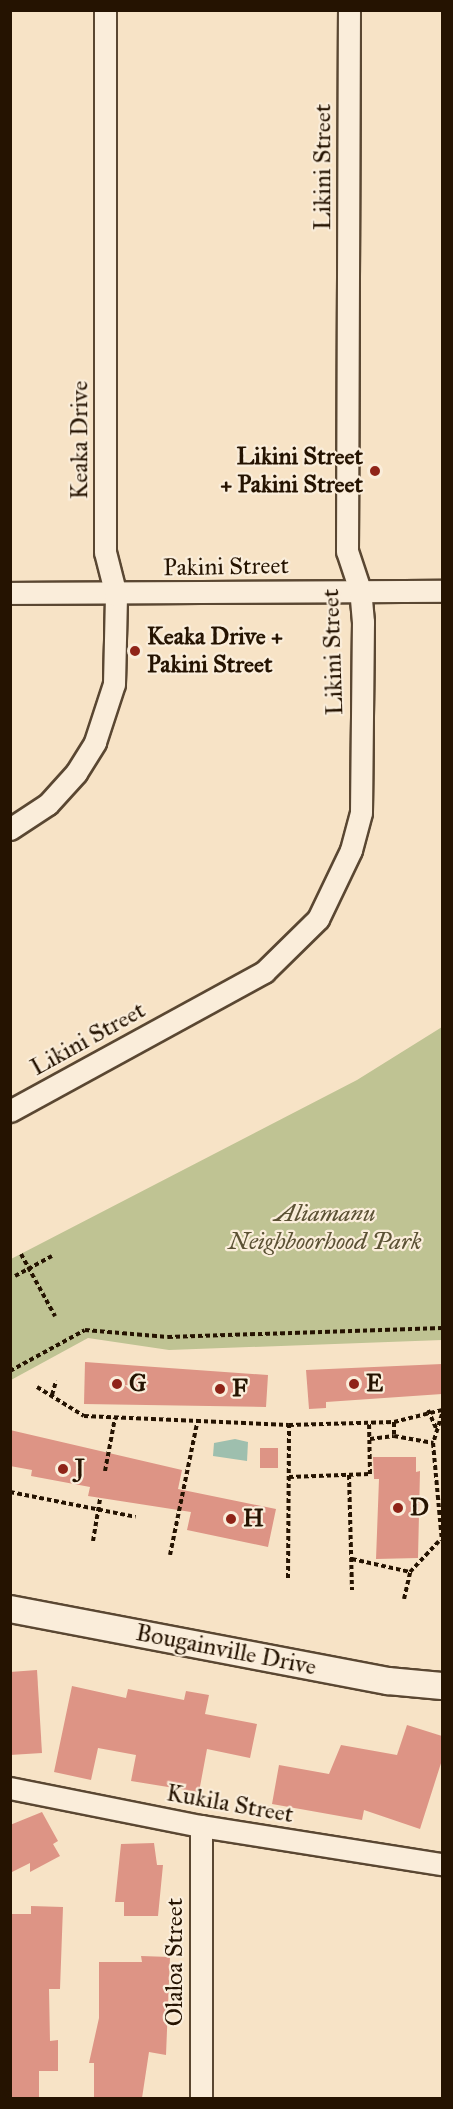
<!DOCTYPE html>
<html>
<head>
<meta charset="utf-8">
<style>
  body { margin:0 }
  #map { position:relative; width:453px; height:2109px; overflow:hidden; background:#f7e3c6; font-family:"IM FELL Great Primer",serif }
  div>[style] { position:absolute }
  .green>* { inset:0; background:#bfc393 }
  .water>* { inset:0; background:#9ebfae }
  .building>* { inset:0; background:#dd9485; transform-origin:0 0 }
  .path>* { height:4px; margin-top:-2px; transform-origin:0; background:repeating-linear-gradient(90deg,#251301 0 4.5px,transparent 0 7.5px) }
  .roads { filter:drop-shadow(2px 0 #5a4732) drop-shadow(-2px 0 #5a4732) drop-shadow(0 2px #5a4732) drop-shadow(0 -2px #5a4732) }
  .minor>* { height:21px; margin:-10.5px; padding:0 10.5px; transform-origin:10.5px; border-radius:10.5px; background:#faedda }
  .tertiary>* { height:26px; margin:-13px; padding:0 13px; transform-origin:13px; border-radius:13px; background:#faedda }
  .dots>* { width:16px; height:16px; translate:-50% -50%; box-sizing:border-box; border:3px solid #faedda; border-radius:50% }
  span { translate:-50% -50%; white-space:nowrap; text-align:center; line-height:1.15; -webkit-text-stroke:4.5px #faedda; paint-order:stroke }
  .street-label { font-size:24px; color:#251301 }
  .poi-label { font-size:24px; color:#251301; font-weight:700 }
  .right { translate:-100% -50%; text-align:right }
  .left { translate:0 -50%; text-align:left }
  .park-label { font-size:24px; color:#5b5134; font-style:italic }
  .frame { position:absolute; inset:0; border:12px solid #251301; pointer-events:none }
</style>
</head>
<body>
<div id="map">
  <div class="green">
    <i style="clip-path:polygon(442px 1027px,442px 1340px,169px 1350px,88px 1338px,11px 1380px,11px 1259px,357px 1080px)"></i>
  </div>
  <div class="water">
    <i style="clip-path:polygon(235px 1439px,248px 1442px,247px 1461px,213px 1456px,214px 1443px)"></i>
  </div>
  <div class="building">
    <i style="clip-path:polygon(85px 1362px,268px 1375px,266px 1407px,84px 1404px)"></i>
    <i style="clip-path:polygon(442px 1364px,442px 1394px,326px 1402px,326px 1408px,309px 1409px,306px 1370px)"></i>
    <i style="clip-path:polygon(10px 1430px,182px 1470px,178px 1489px,276px 1509px,268px 1547px,187px 1530px,191px 1512px,88px 1496px,90px 1487px,31px 1476px,32px 1470px,10px 1466px)"></i>
    <i style="left:260px;top:1448px;width:18px;height:20px"></i>
    <i style="clip-path:polygon(373px 1457px,416px 1457px,416px 1472px,420px 1471px,418px 1558px,376px 1559px,379px 1479px,374px 1479px)"></i>
    <i style="clip-path:polygon(37px 1670px,42px 1753px,10px 1755px,10px 1672px)"></i>
    <i style="clip-path:polygon(72px 1686px,126px 1698px,128px 1689px,184px 1700px,186px 1691px,209px 1695px,205px 1714px,257px 1724px,250px 1758px,207px 1749px,199px 1792px,131px 1781px,136px 1755px,98px 1748px,91px 1780px,54px 1772px)"></i>
    <i style="clip-path:polygon(407px 1725px,442px 1736px,442px 1760px,420px 1829px,364px 1810px,362px 1820px,272px 1804px,279px 1765px,329px 1774px,341px 1745px,397px 1755px)"></i>
    <i style="clip-path:polygon(42px 1812px,58px 1841px,53px 1844px,60px 1856px,30px 1872px,30px 1863px,10px 1873px,10px 1825px)"></i>
    <i style="clip-path:polygon(154px 1843px,157px 1865px,163px 1865px,158px 1916px,124px 1916px,124px 1902px,115px 1902px,121px 1844px)"></i>
    <i style="clip-path:polygon(31px 1906px,63px 1907px,60px 1989px,49px 1989px,50px 2041px,58px 2040px,58px 2071px,39px 2071px,39px 2098px,10px 2098px,10px 1914px,31px 1914px)"></i>
    <i style="clip-path:polygon(141px 1956px,170px 1957px,166px 2055px,149px 2052px,142px 2098px,94px 2098px,94px 2063px,89px 2063px,99px 2018px,99px 1962px,142px 1962px)"></i>
  </div>
  <div class="path">
    <i style="left:21px;top:1254px;width:71px;rotate:61.3deg"></i>
    <i style="left:15px;top:1276px;width:42px;rotate:-28.4deg"></i>
    <i style="left:10px;top:1371px;width:85px;rotate:-28.7deg"></i>
    <i style="left:85px;top:1330px;width:83px;rotate:4.8deg"></i>
    <i style="left:168px;top:1337px;width:274px;rotate:-1.9deg"></i>
    <i style="left:37px;top:1387px;width:55px;rotate:31.7deg"></i>
    <i style="left:84px;top:1416px;width:205px;rotate:2.5deg"></i>
    <i style="left:289px;top:1425px;width:105px;rotate:-1.6deg"></i>
    <i style="left:394px;top:1422px;width:49px;rotate:-14deg"></i>
    <i style="left:52px;top:1395px;width:15px;rotate:-74deg"></i>
    <i style="left:428px;top:1410px;width:22px;rotate:66deg"></i>
    <i style="left:442px;top:1414px;width:30px;rotate:107deg"></i>
    <i style="left:433px;top:1443px;width:98px;rotate:84.8deg"></i>
    <i style="left:394px;top:1422px;width:14px;rotate:90deg"></i>
    <i style="left:370px;top:1439px;width:24px;rotate:-7deg"></i>
    <i style="left:394px;top:1436px;width:40px;rotate:10deg"></i>
    <i style="left:105px;top:1471px;width:54px;rotate:-79.3deg"></i>
    <i style="left:349px;top:1475px;width:115px;rotate:88.5deg"></i>
    <i style="left:289px;top:1477px;width:81px;rotate:-2.1deg"></i>
    <i style="left:370px;top:1474px;width:52px;rotate:-91.1deg"></i>
    <i style="left:10px;top:1492px;width:128px;rotate:11.2deg"></i>
    <i style="left:93px;top:1541px;width:43px;rotate:-80.5deg"></i>
    <i style="left:170px;top:1555px;width:135px;rotate:-78.4deg"></i>
    <i style="left:352px;top:1559px;width:59px;rotate:12.6deg"></i>
    <i style="left:288px;top:1578px;width:153px;rotate:-89.6deg"></i>
    <i style="left:404px;top:1599px;width:28px;rotate:-77deg"></i>
    <i style="left:410px;top:1572px;width:42px;rotate:-46.9deg"></i>
  </div>
  <div class="roads">
    <div class="minor">
      <i style="left:10px;top:593px;width:432px;rotate:-0.3deg"></i>
      <i style="left:10px;top:829px;width:45px;rotate:-33.3deg"></i>
      <i style="left:48px;top:804px;width:42px;rotate:-47.9deg"></i>
      <i style="left:76px;top:773px;width:36px;rotate:-58deg"></i>
      <i style="left:95px;top:742px;width:61px;rotate:-71.9deg"></i>
      <i style="left:114px;top:684px;width:89px;rotate:-88.7deg"></i>
      <i style="left:116px;top:595px;width:44px;rotate:-104.3deg"></i>
      <i style="left:105px;top:552px;width:542px;rotate:-90deg"></i>
      <i style="left:10px;top:1111px;width:290px;rotate:-28.7deg"></i>
      <i style="left:264px;top:972px;width:76px;rotate:-44.5deg"></i>
      <i style="left:318px;top:919px;width:76px;rotate:-64.4deg"></i>
      <i style="left:351px;top:850px;width:39px;rotate:-75deg"></i>
      <i style="left:361px;top:812px;width:190px;rotate:-89.4deg"></i>
      <i style="left:363px;top:622px;width:32px;rotate:-95deg"></i>
      <i style="left:360px;top:590px;width:41px;rotate:-108.4deg"></i>
      <i style="left:347px;top:551px;width:541px;rotate:-89.79deg"></i>
      <i style="left:10px;top:1788px;width:195px;rotate:11.3deg"></i>
      <i style="left:201px;top:1826px;width:244px;rotate:9deg"></i>
      <i style="left:201px;top:1826px;width:272px;rotate:90deg"></i>
    </div>
    <div class="tertiary">
      <i style="left:10px;top:1609px;width:385px;rotate:10.8deg"></i>
      <i style="left:388px;top:1681px;width:54px;rotate:5.3deg"></i>
    </div>
  </div>
  <div class="dots">
    <i style="left:375px;top:471px;background:#8f2418"></i>
    <i style="left:135px;top:651px;background:#8f2418"></i>
    <i style="left:117px;top:1384px;background:#8f2418"></i>
    <i style="left:354px;top:1384px;background:#8f2418"></i>
    <i style="left:220px;top:1389px;background:#8f2418"></i>
    <i style="left:63px;top:1469px;background:#8f2418"></i>
    <i style="left:398px;top:1508px;background:#8f2418"></i>
    <i style="left:231px;top:1519px;background:#8f2418"></i>
  </div>
  <div class="street-label">
    <span style="left:323px;top:167px;rotate:-90deg">Likini Street</span>
    <span style="left:80px;top:440px;rotate:-90deg">Keaka Drive</span>
    <span style="left:226px;top:567px;rotate:-1deg">Pakini Street</span>
    <span style="left:333px;top:652px;rotate:-92deg">Likini Street</span>
    <span style="left:88px;top:1039px;rotate:-29deg">Likini Street</span>
    <span style="left:226px;top:1650px;rotate:11deg">Bougainville Drive</span>
    <span style="left:230px;top:1804px;rotate:10deg">Kukila Street</span>
    <span style="left:175px;top:1962px;rotate:-90deg">Olaloa Street</span>
  </div>
  <div class="poi-label">
    <span class="right" style="left:363px;top:471px">Likini Street<br>+ Pakini Street</span>
    <span class="left" style="left:147px;top:651px">Keaka Drive +<br>Pakini Street</span>
    <span class="left" style="left:129px;top:1384px">G</span>
    <span class="left" style="left:366px;top:1384px">E</span>
    <span class="left" style="left:232px;top:1389px">F</span>
    <span class="left" style="left:75px;top:1469px">J</span>
    <span class="left" style="left:410px;top:1508px">D</span>
    <span class="left" style="left:243px;top:1519px">H</span>
  </div>
  <div class="park-label">
    <span style="left:325px;top:1228px">Aliamanu<br>Neighboorhood Park</span>
  </div>
  <div class="frame"></div>
</div>
</body>
</html>
